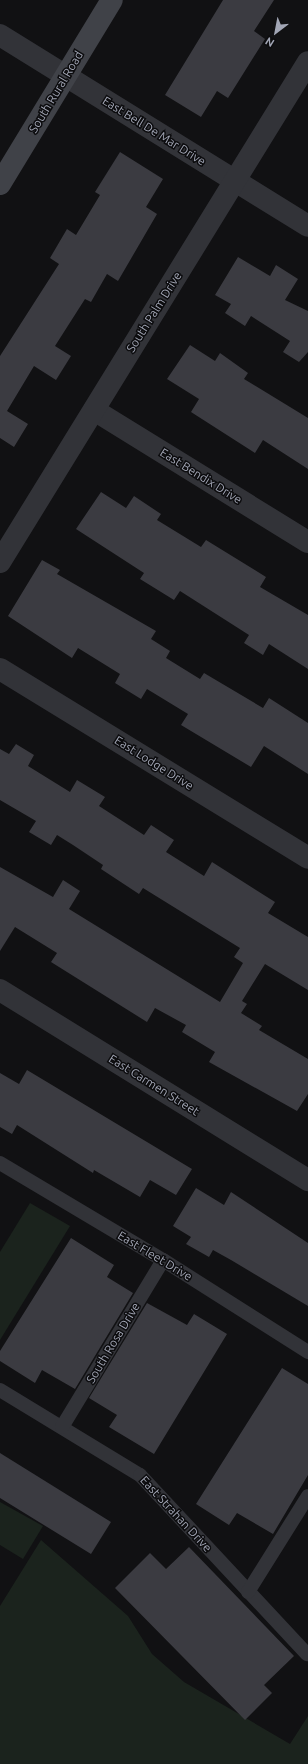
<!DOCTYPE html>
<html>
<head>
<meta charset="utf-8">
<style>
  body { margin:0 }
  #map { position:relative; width:308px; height:1764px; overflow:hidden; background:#111113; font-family:Ubuntu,sans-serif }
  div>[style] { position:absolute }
  .green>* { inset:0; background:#1b231d }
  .building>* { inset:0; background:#3b3b41 }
  .service>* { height:14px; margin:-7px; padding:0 7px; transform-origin:7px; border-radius:7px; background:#323338 }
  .minor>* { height:22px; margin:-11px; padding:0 11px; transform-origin:11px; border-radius:11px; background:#323338 }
  .secondary>* { height:22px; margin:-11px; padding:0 11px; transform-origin:11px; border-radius:11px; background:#404248 }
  span { translate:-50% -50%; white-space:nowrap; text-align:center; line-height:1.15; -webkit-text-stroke:3px #0c0c0e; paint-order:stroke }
  .street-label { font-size:12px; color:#a2a6b5 }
  .north { position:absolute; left:256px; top:12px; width:40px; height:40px; -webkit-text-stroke:3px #0c0c0e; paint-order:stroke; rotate:212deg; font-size:11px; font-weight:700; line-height:16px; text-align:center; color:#a2a6b5 }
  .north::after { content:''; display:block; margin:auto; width:14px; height:18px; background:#a2a6b5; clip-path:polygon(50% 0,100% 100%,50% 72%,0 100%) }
</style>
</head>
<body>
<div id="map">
  <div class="green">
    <i style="clip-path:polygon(30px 1203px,70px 1226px,0 1340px,0 1252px)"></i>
    <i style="clip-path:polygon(0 1502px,43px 1526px,23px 1559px,0 1545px)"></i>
    <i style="clip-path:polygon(41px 1540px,128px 1616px,152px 1654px,184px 1682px,290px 1744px,308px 1716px,308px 1764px,0 1764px,0 1606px)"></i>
  </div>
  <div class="building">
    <i style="clip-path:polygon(223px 0,274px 0,254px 31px,265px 39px,228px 98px,217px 91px,201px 117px,165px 95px)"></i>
    <i style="clip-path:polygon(120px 152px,163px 179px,146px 207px,157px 214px,118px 281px,107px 274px,91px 302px,85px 299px,55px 346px,71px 356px,56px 380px,34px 366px,7px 411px,28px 424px,14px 447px,0 438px,0 356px,59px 264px,50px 258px,67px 229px,76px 235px,100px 195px,95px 192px)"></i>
    <i style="clip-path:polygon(238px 257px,270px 276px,276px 265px,298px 279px,285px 300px,308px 311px,308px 352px,299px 362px,283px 352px,290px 341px,251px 316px,245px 326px,225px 313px,231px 304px,215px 295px)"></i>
    <i style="clip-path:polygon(190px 345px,215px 361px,220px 353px,248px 373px,244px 379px,308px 418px,308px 469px,263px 440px,255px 453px,191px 412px,199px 399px,167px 379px)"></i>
    <i style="clip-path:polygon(101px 492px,126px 508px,134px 496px,161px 514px,157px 520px,201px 547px,206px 540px,266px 577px,260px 587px,308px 615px,308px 669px,269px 644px,263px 655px,244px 643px,249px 635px,180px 591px,174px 600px,140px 579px,144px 573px,76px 529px)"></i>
    <i style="clip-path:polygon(42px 560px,60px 570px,57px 574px,156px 631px,151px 639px,170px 651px,166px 658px,200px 679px,204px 673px,263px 708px,269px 698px,308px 723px,308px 774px,264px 746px,251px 767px,181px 725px,188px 714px,147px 689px,141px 699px,115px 683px,120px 674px,78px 648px,72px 658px,8px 616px)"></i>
    <i style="clip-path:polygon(16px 744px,34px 755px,28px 766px,70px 792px,77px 780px,105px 797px,99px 806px,144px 835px,151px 825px,174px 840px,166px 852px,204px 876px,212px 862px,275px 902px,268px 913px,308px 937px,308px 990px,265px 964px,242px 1001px,247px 1004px,241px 1013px,262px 1026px,259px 1030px,308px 1059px,308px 1094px,297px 1111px,209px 1062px,215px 1052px,182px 1032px,186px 1025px,155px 1008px,147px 1022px,51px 962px,57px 953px,15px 927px,0 951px,0 867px,53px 897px,63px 880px,80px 891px,69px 909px,220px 1002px,243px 963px,234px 957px,240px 948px,143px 888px,139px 894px,101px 869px,103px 865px,73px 845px,57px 835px,51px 845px,29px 832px,36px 821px,0 800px,0 749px,9px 754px)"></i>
    <i style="clip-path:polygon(27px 1070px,192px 1169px,176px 1195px,150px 1180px,140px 1197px,94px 1170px,93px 1173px,17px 1125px,12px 1134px,0 1127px,0 1073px,19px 1084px)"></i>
    <i style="clip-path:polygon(196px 1188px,224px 1205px,231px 1192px,308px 1243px,308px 1306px,231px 1260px,213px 1250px,209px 1257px,186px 1244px,191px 1237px,173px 1226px)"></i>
    <i style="clip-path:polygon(71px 1238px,114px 1265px,107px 1277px,133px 1293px,75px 1389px,42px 1370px,35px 1383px,0 1361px,0 1351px)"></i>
    <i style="clip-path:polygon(147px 1303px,187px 1325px,194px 1314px,227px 1334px,154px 1454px,109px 1427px,117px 1415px,89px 1398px)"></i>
    <i style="clip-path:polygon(282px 1368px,308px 1384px,308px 1475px,273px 1534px,237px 1513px,229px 1525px,196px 1504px)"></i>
    <i style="clip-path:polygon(0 1453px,111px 1522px,91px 1554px,0 1498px)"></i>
    <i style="clip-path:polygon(189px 1547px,294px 1656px,264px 1685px,272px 1693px,245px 1720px,115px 1588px,150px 1553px,166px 1569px)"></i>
  </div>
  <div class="service">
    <i style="left:0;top:1163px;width:190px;rotate:30.8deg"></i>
    <i style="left:163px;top:1260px;width:172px;rotate:32.4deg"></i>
    <i style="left:0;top:1390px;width:164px;rotate:31.3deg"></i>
    <i style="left:140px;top:1475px;width:245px;rotate:47deg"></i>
    <i style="left:62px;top:1427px;width:195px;rotate:-58.8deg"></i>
    <i style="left:248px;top:1592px;width:113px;rotate:-58deg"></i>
  </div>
  <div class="minor">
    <i style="left:0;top:35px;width:362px;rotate:31.8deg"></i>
    <i style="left:94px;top:410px;width:251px;rotate:31.7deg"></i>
    <i style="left:0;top:562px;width:587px;rotate:-58.37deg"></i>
    <i style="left:0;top:669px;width:361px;rotate:31.5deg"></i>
    <i style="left:0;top:990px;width:362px;rotate:31.7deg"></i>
  </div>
  <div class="secondary">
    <i style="left:0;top:184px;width:215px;rotate:-58.7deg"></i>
  </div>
  <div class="street-label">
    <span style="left:56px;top:92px;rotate:-59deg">South Rural Road</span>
    <span style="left:154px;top:131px;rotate:32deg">East Bell De Mar Drive</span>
    <span style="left:154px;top:312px;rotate:-58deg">South Palm Drive</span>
    <span style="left:201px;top:476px;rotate:32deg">East Bendix Drive</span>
    <span style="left:154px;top:763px;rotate:32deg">East Lodge Drive</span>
    <span style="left:154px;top:1085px;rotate:32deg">East Carmen Street</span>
    <span style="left:155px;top:1256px;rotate:31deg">East Fleet Drive</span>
    <span style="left:113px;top:1343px;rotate:-59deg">South Rosa Drive</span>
    <span style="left:176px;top:1514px;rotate:47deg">East Strahan Drive</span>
  </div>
  <div class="north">N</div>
</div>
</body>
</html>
